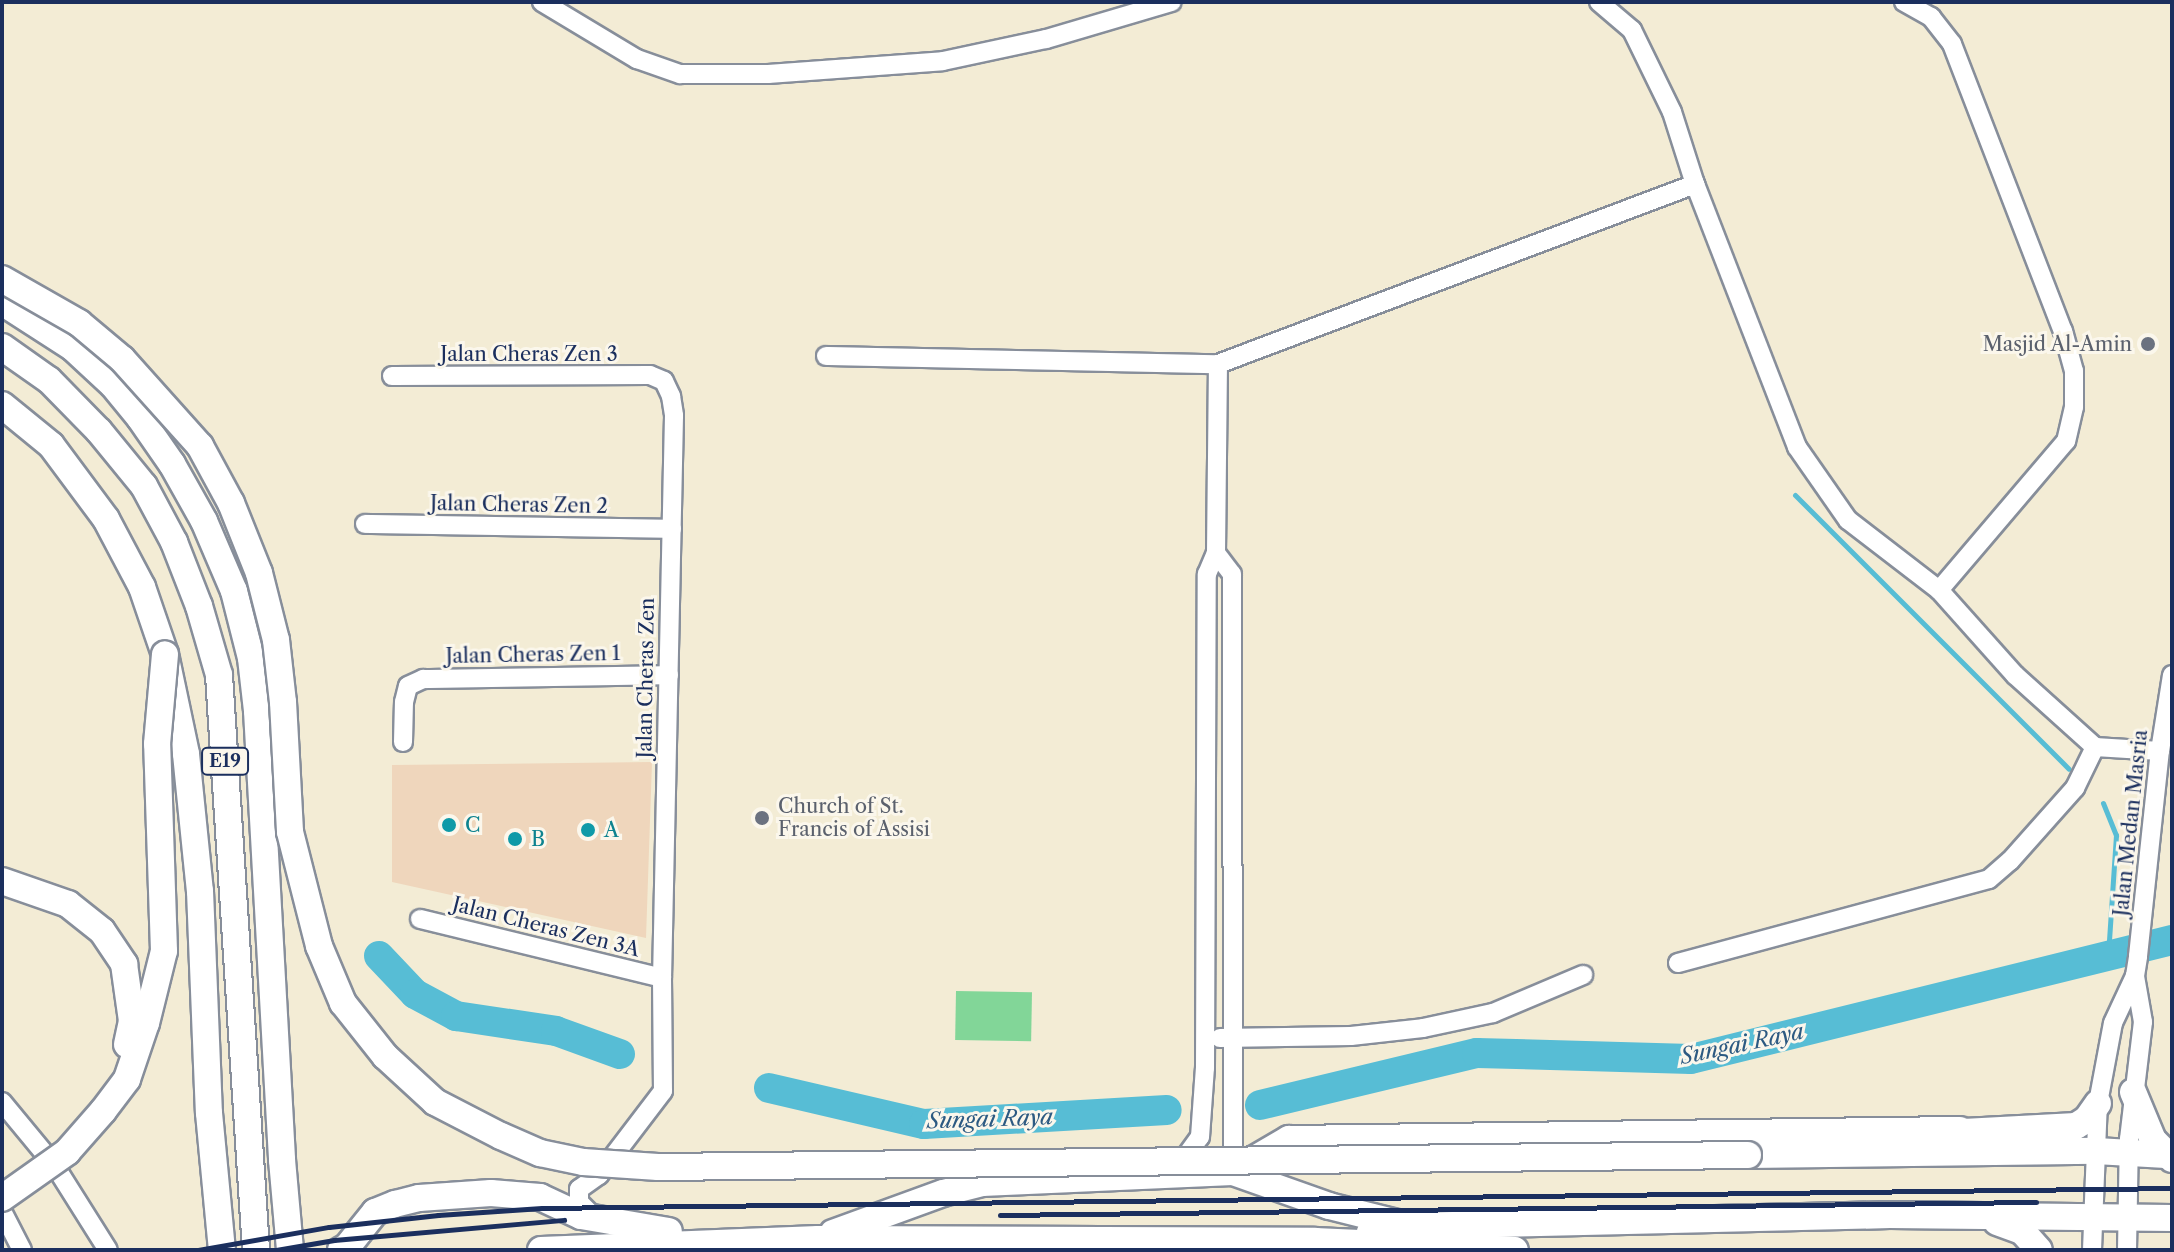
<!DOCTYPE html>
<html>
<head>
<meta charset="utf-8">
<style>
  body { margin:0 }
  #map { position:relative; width:2174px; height:1252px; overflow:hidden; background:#f3ecd5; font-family:"Libre Caslon Text",serif }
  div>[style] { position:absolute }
  .built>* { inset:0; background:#efd6bc }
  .green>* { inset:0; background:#82d698; transform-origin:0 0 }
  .stream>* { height:5px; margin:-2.5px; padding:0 2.5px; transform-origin:2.5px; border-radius:2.5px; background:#57bdd5 }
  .river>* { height:30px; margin:-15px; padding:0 15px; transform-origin:15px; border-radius:15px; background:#57bdd5 }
  .roads { filter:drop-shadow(2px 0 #878e9a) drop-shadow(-2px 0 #878e9a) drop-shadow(0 2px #878e9a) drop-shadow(0 -2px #878e9a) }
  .minor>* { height:18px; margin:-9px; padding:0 9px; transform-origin:9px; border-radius:9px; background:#fff }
  .highway>* { height:26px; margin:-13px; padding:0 13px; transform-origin:13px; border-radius:13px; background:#fff }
  .rail>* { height:5px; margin:-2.5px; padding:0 2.5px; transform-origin:2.5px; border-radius:2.5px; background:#1b2f5e }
  .bridges { filter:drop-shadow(2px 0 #878e9a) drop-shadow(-2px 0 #878e9a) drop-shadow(0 2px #878e9a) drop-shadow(0 -2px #878e9a) }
  .highway-bridge>* { height:26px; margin:-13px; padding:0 13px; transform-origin:13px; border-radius:13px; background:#fff }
  .dots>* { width:22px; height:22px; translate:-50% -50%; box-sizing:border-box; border:4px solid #fbf7ec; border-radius:50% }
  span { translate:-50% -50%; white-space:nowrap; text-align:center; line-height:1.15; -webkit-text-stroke:6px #fbf7ec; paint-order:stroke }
  .shield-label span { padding:2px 6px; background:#fbf7ec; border:2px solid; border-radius:6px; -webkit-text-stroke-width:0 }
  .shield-label { font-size:18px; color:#1b2f5e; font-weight:700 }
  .worship-label { font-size:20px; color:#5b616d }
  .right { translate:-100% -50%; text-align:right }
  .left { translate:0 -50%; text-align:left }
  .street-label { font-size:20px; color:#1b2f5e }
  .culture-label { font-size:20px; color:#0d838f }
  .water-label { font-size:22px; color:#2d5a82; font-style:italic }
  .frame { position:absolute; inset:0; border:4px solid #1b2f5e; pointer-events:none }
</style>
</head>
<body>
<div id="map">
  <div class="built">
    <i style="clip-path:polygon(652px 762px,646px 938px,392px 882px,392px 765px)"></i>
  </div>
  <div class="green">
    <i style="left:956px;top:991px;width:76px;height:49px;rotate:1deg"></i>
  </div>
  <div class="stream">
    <i style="left:1795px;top:495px;width:387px;rotate:45deg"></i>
    <i style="left:2103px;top:803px;width:35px;rotate:68deg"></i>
    <i style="left:2116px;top:835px;width:121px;rotate:93.8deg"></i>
  </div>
  <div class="river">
    <i style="left:379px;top:956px;width:52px;rotate:46.5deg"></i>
    <i style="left:415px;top:994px;width:47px;rotate:28.2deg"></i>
    <i style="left:456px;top:1016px;width:101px;rotate:8.5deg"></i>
    <i style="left:556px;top:1031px;width:68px;rotate:19.8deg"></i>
    <i style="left:769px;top:1088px;width:159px;rotate:13.1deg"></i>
    <i style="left:924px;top:1124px;width:243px;rotate:-3.3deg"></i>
    <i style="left:1260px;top:1105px;width:223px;rotate:-13.5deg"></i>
    <i style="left:1477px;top:1053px;width:214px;rotate:1.6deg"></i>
    <i style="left:1691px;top:1059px;width:496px;rotate:-13.9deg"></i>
  </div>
  <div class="roads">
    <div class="minor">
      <i style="left:542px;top:2px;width:111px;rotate:31deg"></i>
      <i style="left:637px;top:59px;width:46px;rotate:19.2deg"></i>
      <i style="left:680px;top:74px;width:88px"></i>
      <i style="left:768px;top:74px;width:175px;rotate:-4.2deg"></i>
      <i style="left:943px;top:61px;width:105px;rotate:-12.1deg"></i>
      <i style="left:1046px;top:39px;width:131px;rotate:-16.4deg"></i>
      <i style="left:1599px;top:2px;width:43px;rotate:40.3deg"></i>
      <i style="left:1632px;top:30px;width:91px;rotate:64deg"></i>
      <i style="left:1672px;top:112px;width:76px;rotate:72.3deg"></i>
      <i style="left:1695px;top:184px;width:282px;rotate:68.8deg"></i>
      <i style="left:1797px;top:447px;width:89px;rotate:55.1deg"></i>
      <i style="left:1848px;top:520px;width:115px;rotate:37.6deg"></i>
      <i style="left:1939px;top:590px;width:114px;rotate:48.2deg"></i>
      <i style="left:2015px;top:675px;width:108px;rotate:42deg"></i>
      <i style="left:2095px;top:747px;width:65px;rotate:3.5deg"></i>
      <i style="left:1904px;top:2px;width:31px;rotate:29deg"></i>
      <i style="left:1931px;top:17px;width:34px;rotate:52deg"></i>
      <i style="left:1952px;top:44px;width:308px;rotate:68.9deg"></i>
      <i style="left:2063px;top:331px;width:41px;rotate:74.6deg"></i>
      <i style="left:2074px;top:371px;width:36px;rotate:90deg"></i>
      <i style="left:2074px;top:407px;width:35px;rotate:103deg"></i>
      <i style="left:2066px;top:441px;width:196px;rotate:130.4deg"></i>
      <i style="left:826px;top:356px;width:392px;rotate:1.2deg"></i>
      <i style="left:1218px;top:364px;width:510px;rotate:-20.67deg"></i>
      <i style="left:392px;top:376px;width:258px;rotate:-0.2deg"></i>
      <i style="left:650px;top:375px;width:15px;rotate:23deg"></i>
      <i style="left:664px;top:381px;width:17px;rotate:65deg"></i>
      <i style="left:671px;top:396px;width:20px;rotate:81deg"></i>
      <i style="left:674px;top:416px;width:562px;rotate:91.22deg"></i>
      <i style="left:662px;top:978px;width:113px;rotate:89.5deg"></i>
      <i style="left:663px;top:1091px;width:106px;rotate:127.3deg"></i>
      <i style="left:599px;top:1175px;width:24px;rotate:145deg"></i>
      <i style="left:579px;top:1189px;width:13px;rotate:90deg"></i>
      <i style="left:579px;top:1202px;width:23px;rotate:45deg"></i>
      <i style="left:365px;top:524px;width:307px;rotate:0.9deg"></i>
      <i style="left:1216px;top:553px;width:26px;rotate:53deg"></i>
      <i style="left:1232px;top:574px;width:595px;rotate:89.9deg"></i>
      <i style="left:403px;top:742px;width:40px;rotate:-88.6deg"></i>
      <i style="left:404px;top:702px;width:16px;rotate:-76deg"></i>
      <i style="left:408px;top:686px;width:17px;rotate:-25deg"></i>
      <i style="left:423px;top:679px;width:246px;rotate:-0.9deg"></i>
      <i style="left:420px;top:919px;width:249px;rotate:13.7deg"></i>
      <i style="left:1678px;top:963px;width:322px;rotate:-15.1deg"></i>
      <i style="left:1989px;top:879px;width:28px;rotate:-41deg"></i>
      <i style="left:2010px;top:861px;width:98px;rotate:-48.3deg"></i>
      <i style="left:2075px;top:788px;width:46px;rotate:-64deg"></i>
      <i style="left:1220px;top:1038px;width:131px;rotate:-0.9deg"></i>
      <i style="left:1351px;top:1036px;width:72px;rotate:-6.3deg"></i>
      <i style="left:1423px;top:1028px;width:72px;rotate:-12.1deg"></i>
      <i style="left:1493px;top:1013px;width:98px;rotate:-22.9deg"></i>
      <i style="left:2px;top:1102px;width:83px;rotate:50.4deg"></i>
      <i style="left:55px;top:1166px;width:99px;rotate:57.8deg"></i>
      <i style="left:1178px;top:1167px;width:37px;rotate:-54deg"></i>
      <i style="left:1200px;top:1137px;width:69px;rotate:-85.9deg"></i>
      <i style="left:1205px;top:1068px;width:494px;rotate:-89.8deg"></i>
      <i style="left:1207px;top:574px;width:23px;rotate:-67deg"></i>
      <i style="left:1216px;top:553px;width:189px;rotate:-89.4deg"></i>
      <i style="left:2px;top:1211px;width:44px;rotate:62.9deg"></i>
      <i style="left:2092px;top:1250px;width:147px;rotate:-87.7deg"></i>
      <i style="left:2098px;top:1103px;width:81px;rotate:-79.4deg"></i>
      <i style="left:2113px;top:1023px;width:52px;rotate:-64.9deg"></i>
      <i style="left:2135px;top:976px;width:20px;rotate:-81deg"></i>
      <i style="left:2138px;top:956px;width:206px;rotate:-83.9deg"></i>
      <i style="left:2160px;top:751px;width:77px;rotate:-81deg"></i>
      <i style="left:2127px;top:1250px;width:111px;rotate:-89deg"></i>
      <i style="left:2129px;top:1139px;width:118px;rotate:-83.2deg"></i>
      <i style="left:2143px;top:1022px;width:47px;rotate:-99.9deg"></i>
    </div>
    <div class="highway">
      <i style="left:2px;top:302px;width:85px;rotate:32.9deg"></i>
      <i style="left:73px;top:348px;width:54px;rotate:42.8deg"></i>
      <i style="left:113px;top:385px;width:43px;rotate:50.7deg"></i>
      <i style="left:140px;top:418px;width:56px;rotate:55.2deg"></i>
      <i style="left:172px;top:464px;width:65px;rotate:60.7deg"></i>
      <i style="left:204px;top:521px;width:76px;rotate:66.8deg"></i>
      <i style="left:234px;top:591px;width:69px;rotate:75.8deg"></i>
      <i style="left:251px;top:658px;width:53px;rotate:83.5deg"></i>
      <i style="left:257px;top:711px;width:450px;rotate:86.8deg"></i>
      <i style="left:282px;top:1160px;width:90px;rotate:84.9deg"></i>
      <i style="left:2px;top:347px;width:57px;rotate:35.1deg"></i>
      <i style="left:49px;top:380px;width:71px;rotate:45.6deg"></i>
      <i style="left:99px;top:431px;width:71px;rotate:50.7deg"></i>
      <i style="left:144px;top:486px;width:64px;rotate:61.8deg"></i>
      <i style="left:174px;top:542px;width:69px;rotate:68.7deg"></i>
      <i style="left:199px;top:606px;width:72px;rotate:73.8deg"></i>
      <i style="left:219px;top:675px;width:576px;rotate:86.32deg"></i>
      <i style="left:2px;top:405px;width:63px;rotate:39.2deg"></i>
      <i style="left:51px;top:445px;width:92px;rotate:53.4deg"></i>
      <i style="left:106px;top:519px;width:77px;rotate:62.1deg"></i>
      <i style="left:142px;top:587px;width:71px;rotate:71.1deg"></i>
      <i style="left:165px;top:654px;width:102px;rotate:78.1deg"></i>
      <i style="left:186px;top:754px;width:138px;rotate:84.2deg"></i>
      <i style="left:200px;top:891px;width:222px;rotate:87.7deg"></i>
      <i style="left:209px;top:1113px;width:138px;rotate:84.6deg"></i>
      <i style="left:2133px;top:1092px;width:52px;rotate:67.4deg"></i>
      <i style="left:2153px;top:1140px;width:27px;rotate:45deg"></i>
      <i style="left:1945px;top:1133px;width:131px;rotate:-3.1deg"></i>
      <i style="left:2076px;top:1126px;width:13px;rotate:-32deg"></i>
      <i style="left:2087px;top:1119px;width:19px;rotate:-55deg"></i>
      <i style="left:1748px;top:1155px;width:348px;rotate:-0.7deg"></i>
      <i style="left:2096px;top:1151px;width:70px;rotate:3.3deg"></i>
      <i style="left:1246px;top:1164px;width:50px;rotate:-30.2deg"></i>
      <i style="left:1289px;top:1139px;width:671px;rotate:-0.77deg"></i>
      <i style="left:1997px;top:1222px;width:27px;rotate:20deg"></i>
      <i style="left:2022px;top:1231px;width:25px;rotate:48deg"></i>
      <i style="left:1370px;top:1232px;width:39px;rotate:-9deg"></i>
      <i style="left:1409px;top:1226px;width:481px;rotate:-1.3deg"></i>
      <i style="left:1890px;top:1215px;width:282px;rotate:0.6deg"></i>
      <i style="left:833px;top:1233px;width:117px;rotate:-20deg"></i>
      <i style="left:943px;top:1193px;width:40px;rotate:-14.4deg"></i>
      <i style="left:982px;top:1183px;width:251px;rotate:-2.5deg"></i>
      <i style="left:1233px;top:1172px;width:102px;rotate:19.5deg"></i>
      <i style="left:1329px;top:1206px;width:70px;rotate:14deg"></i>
      <i style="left:341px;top:1250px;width:7px;rotate:-27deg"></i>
      <i style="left:347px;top:1247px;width:45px;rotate:-51.3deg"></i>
      <i style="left:375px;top:1212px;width:22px;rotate:-22deg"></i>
      <i style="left:395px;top:1204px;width:25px;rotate:-14deg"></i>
      <i style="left:419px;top:1198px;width:72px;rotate:-4deg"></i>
      <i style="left:491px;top:1193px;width:49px;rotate:4.7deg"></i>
      <i style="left:540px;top:1197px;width:45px;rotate:24.9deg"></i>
      <i style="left:581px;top:1216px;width:89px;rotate:9.7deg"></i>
      <i style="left:541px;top:1250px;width:277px;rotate:-2.3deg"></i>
      <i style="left:818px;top:1239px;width:497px;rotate:0.2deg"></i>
      <i style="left:1315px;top:1241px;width:200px;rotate:2.6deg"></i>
    </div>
  </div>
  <div class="rail">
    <i style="left:1000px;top:1215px;width:1036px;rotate:-0.72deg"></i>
    <i style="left:198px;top:1250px;width:133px;rotate:-10deg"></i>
    <i style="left:329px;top:1227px;width:110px;rotate:-6.3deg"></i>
    <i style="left:438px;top:1215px;width:104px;rotate:-3.9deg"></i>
    <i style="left:542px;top:1208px;width:1630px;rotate:-0.7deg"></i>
    <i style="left:276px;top:1250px;width:59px;rotate:-9.8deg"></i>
    <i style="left:334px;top:1240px;width:231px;rotate:-5deg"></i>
  </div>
  <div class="bridges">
    <div class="highway-bridge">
      <i style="left:2px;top:279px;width:89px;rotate:29.7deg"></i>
      <i style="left:79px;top:323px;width:56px;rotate:39.9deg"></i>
      <i style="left:122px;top:359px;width:117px;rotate:48.1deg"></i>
      <i style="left:200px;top:446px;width:65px;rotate:61.5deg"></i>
      <i style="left:231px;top:503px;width:75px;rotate:68.2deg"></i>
      <i style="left:259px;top:573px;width:69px;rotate:75.8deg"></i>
      <i style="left:276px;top:640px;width:62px;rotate:83.6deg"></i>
      <i style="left:283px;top:702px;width:130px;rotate:86.9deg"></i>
      <i style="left:290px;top:832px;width:118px;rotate:75.7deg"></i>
      <i style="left:319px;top:946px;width:62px;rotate:67.2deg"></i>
      <i style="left:343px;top:1003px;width:68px;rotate:51.6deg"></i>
      <i style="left:385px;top:1056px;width:68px;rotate:42.6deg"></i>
      <i style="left:435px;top:1102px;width:74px;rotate:27.3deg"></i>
      <i style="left:501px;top:1136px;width:43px;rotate:23.6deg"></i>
      <i style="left:540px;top:1153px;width:44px;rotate:11.8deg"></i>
      <i style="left:583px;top:1162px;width:75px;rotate:3.8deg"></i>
      <i style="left:658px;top:1167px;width:1090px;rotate:-0.63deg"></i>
      <i style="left:2px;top:881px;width:70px;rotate:19.2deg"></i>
      <i style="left:68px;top:904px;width:43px;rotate:38.5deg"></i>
      <i style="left:102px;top:931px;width:40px;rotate:56deg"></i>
      <i style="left:124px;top:964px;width:58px;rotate:82deg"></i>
      <i style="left:132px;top:1021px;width:24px;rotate:102deg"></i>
      <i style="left:2px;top:1198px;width:80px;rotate:-35.3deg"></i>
      <i style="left:67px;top:1152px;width:55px;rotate:-48.7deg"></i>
      <i style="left:103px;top:1111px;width:40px;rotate:-53deg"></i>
      <i style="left:127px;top:1079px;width:59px;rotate:-71.3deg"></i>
      <i style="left:146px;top:1023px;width:74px;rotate:-76deg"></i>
      <i style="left:164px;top:951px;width:207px;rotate:-91.9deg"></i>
      <i style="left:157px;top:744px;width:90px;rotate:-84.9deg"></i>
    </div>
  </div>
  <div class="dots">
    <i style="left:2148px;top:344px;background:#6b7280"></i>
    <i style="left:762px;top:818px;background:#6b7280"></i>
    <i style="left:449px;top:825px;background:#0f9aa8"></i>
    <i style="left:588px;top:830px;background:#0f9aa8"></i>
    <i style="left:515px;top:839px;background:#0f9aa8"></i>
  </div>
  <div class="shield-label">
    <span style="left:225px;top:761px">E19</span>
  </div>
  <div class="worship-label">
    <span class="right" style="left:2132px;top:344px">Masjid Al-Amin</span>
    <span class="left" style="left:778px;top:818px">Church of St.<br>Francis of Assisi</span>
  </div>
  <div class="street-label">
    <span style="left:529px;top:354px">Jalan Cheras Zen 3</span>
    <span style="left:519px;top:505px;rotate:1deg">Jalan Cheras Zen 2</span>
    <span style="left:533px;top:655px;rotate:-1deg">Jalan Cheras Zen 1</span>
    <span style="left:646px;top:678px;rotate:-89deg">Jalan Cheras Zen</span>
    <span style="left:2131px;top:823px;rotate:-84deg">Jalan Medan Masria</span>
    <span style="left:546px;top:927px;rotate:14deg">Jalan Cheras Zen 3A</span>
  </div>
  <div class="culture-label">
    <span class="left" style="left:465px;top:825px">C</span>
    <span class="left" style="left:604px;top:830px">A</span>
    <span class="left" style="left:531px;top:839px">B</span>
  </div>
  <div class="water-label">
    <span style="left:1742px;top:1044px;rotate:-12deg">Sungai Raya</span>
    <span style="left:990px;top:1119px;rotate:-2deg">Sungai Raya</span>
  </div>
  <div class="frame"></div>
</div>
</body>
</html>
